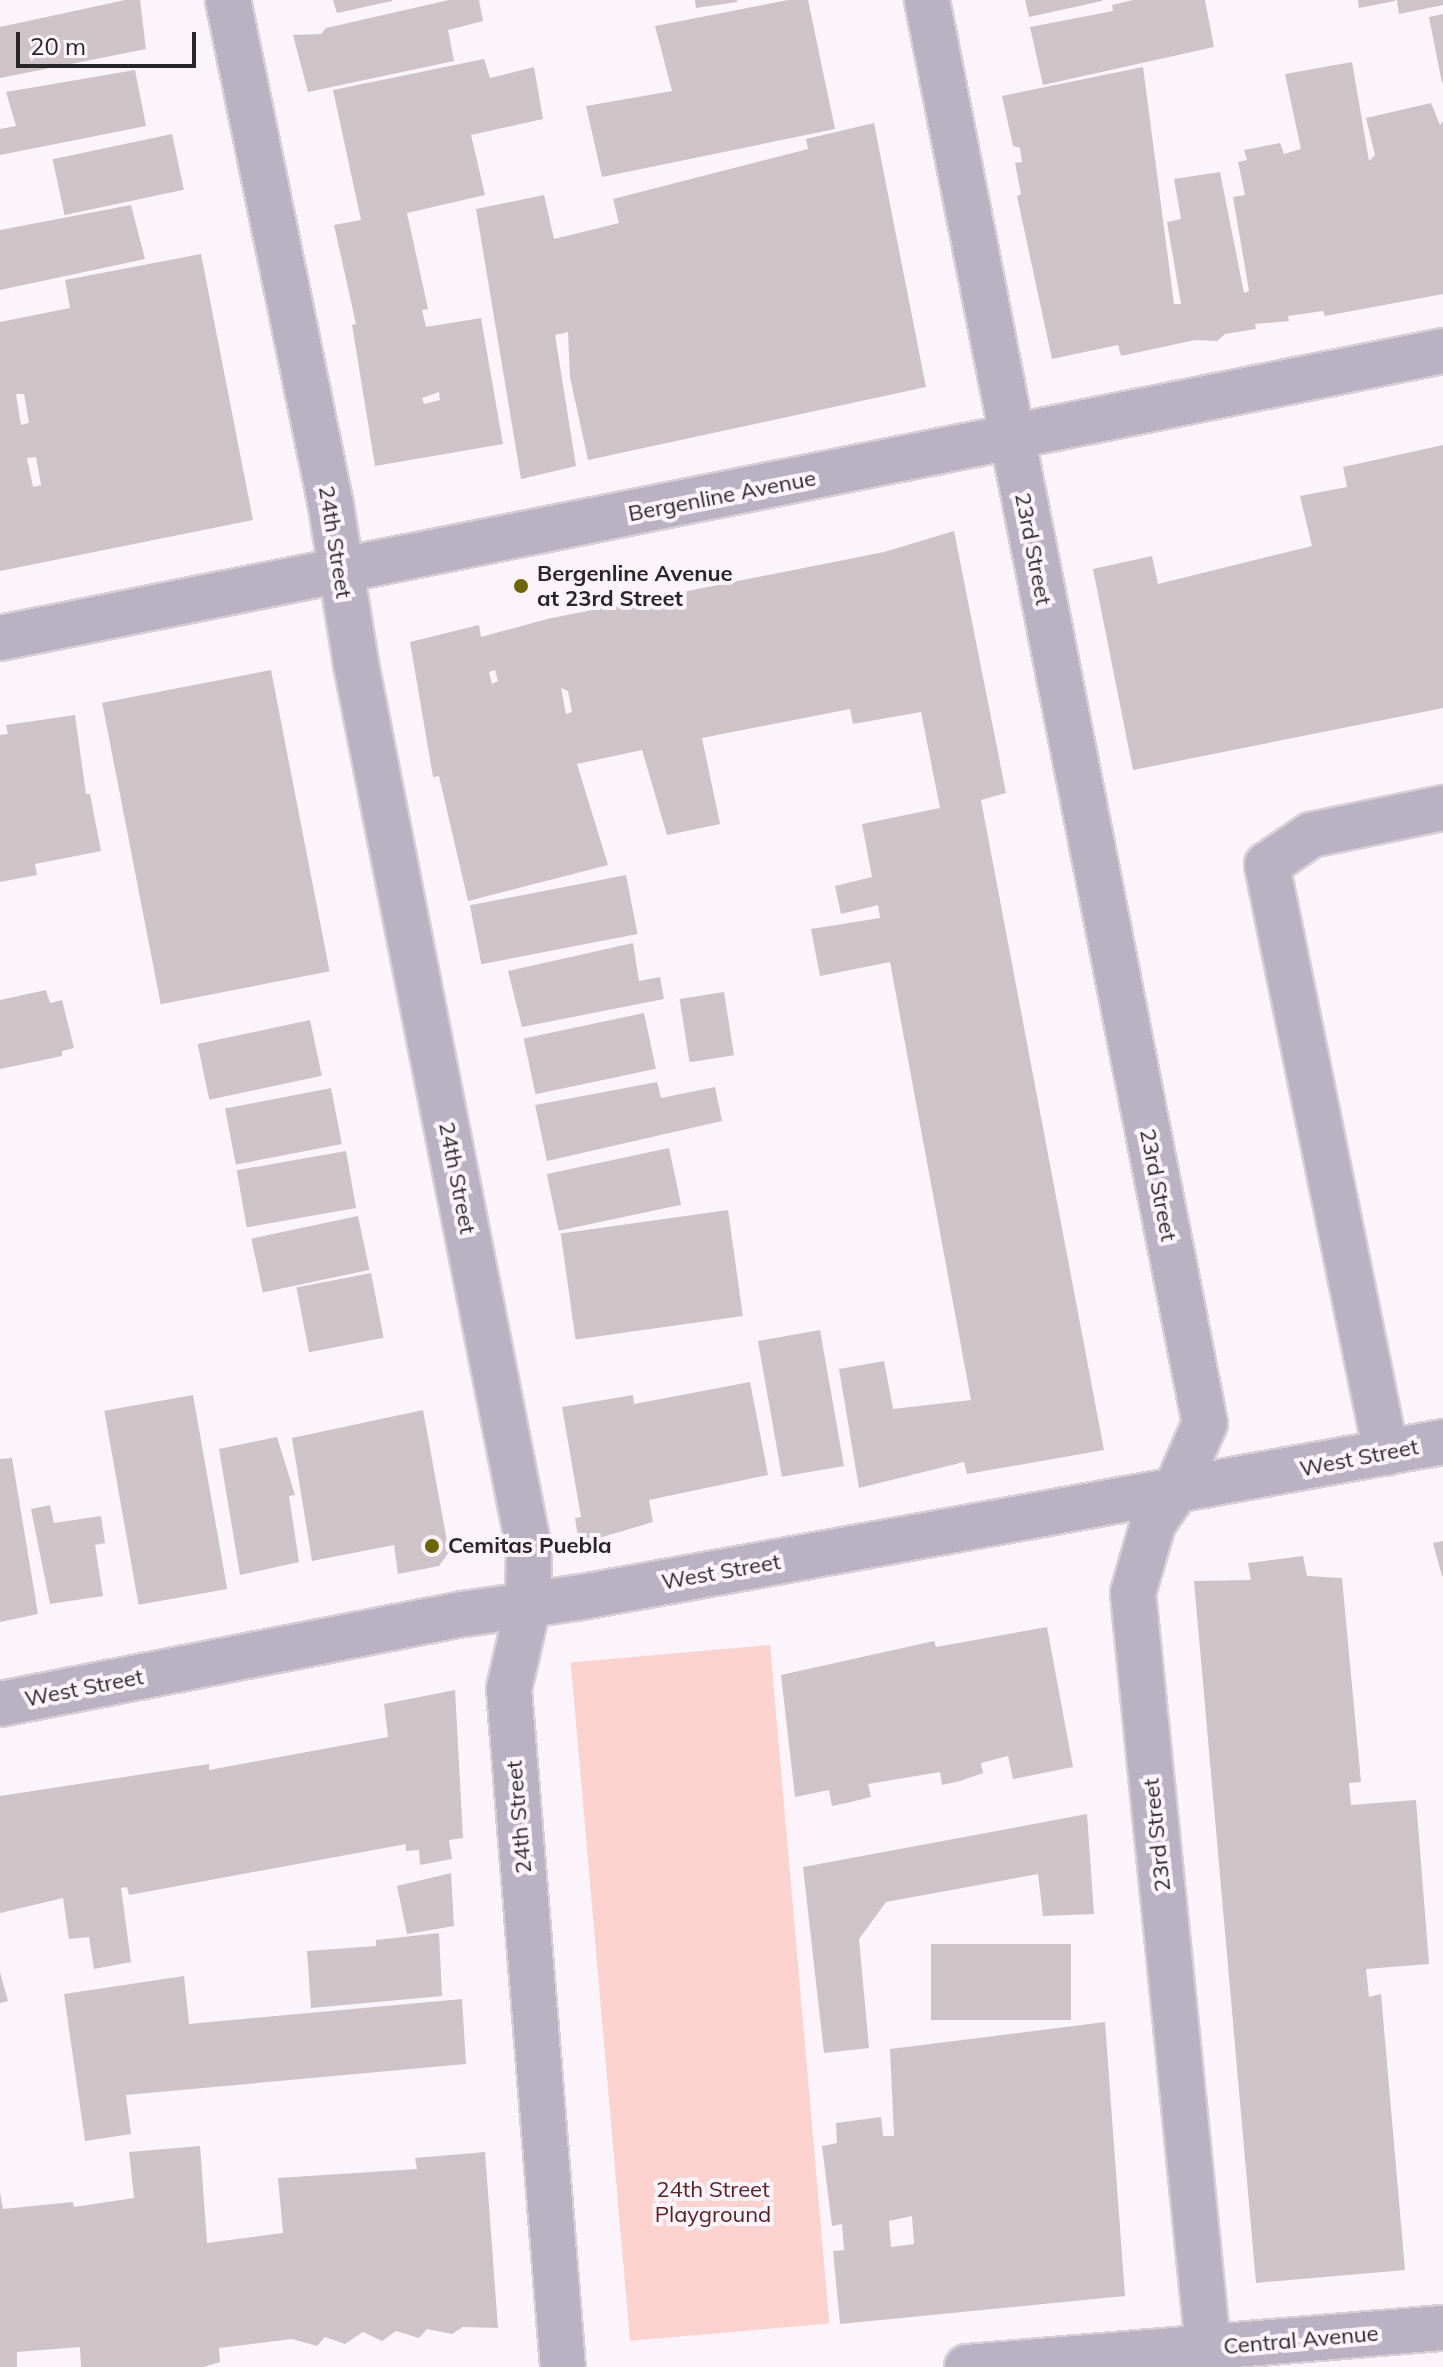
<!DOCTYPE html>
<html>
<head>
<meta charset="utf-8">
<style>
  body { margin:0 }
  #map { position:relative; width:1443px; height:2367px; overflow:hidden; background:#fcf4fb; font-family:Mulish,sans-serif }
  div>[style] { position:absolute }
  .green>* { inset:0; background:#fbd2ce; transform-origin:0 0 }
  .building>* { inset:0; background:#cec3c7; transform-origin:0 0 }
  .roads { filter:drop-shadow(2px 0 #d6cfd5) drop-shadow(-2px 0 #d6cfd5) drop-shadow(0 2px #d6cfd5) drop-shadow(0 -2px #d6cfd5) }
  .minor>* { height:44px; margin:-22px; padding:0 22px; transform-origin:22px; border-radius:22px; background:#b8b2c3 }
  .dots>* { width:22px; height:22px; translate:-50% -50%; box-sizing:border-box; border:4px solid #fcf4fb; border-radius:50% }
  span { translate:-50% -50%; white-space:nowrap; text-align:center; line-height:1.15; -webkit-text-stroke:8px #fcf4fb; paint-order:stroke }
  .street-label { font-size:22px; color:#292628 }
  .poi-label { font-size:22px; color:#292628; font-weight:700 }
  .left { translate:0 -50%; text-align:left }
  .park-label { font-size:22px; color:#592220 }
  .scale { position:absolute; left:16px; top:32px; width:180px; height:36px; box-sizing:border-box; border:4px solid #292628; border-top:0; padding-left:10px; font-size:24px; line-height:28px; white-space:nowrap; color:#292628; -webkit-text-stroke:6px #fcf4fb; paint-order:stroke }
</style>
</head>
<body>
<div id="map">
  <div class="green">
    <i style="left:770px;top:1645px;width:681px;height:200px;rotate:85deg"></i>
  </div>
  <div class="building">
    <i style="clip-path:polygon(125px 0,140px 0,146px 49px,0 78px,0 27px)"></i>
    <i style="clip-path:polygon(333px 0,392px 0,392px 1px,337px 13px)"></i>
    <i style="clip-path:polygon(449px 0,479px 0,483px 21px,448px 30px,454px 61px,308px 92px,293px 35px,321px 34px,326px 28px)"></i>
    <i style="clip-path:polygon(695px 0,737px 0,737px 2px,696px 8px)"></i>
    <i style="clip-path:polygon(788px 0,808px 0,835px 129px,602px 177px,586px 106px,672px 91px,655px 26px)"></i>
    <i style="clip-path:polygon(1025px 0,1102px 0,1102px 1px,1029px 17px)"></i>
    <i style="clip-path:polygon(1133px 0,1205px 0,1214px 47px,1043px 85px,1030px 27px,1113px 11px,1112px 5px)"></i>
    <i style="clip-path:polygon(1358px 0,1395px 0,1395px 1px,1359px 8px)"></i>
    <i style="clip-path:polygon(1397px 0,1443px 0,1443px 5px,1399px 14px)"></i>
    <i style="clip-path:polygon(1443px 14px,1443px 82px,1442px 83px,1429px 17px)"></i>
    <i style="clip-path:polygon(evenodd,484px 59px,490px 78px,534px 67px,543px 119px,471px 135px,485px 195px,407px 213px,428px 309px,422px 310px,426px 327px,481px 318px,503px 444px,375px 466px,352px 325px,356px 324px,334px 225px,361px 220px,333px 90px,484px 59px,439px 392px,440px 400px,424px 404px,422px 398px,439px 392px)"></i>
    <i style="clip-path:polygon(1352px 62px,1369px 161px,1375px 155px,1366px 118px,1431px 103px,1440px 125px,1443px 121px,1443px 294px,1325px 316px,1323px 311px,1288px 316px,1289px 321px,1255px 324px,1256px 329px,1225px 334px,1217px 341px,1195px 340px,1121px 356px,1118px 345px,1052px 359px,1017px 196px,1021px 194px,1015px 163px,1022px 162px,1020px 148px,1013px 146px,1002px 96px,1143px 67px,1174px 304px,1181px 304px,1167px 222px,1181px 219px,1174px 179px,1220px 172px,1244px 293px,1249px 291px,1233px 197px,1245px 195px,1238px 162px,1247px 160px,1244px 150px,1280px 143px,1284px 154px,1301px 149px,1285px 74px)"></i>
    <i style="clip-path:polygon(135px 70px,146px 126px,0 155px,0 129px,16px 126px,6px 92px)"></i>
    <i style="clip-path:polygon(874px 123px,926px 387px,588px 460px,570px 377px,568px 332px,555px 335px,576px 466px,521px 479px,476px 209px,544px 195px,554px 239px,619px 223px,613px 199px,808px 149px,806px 139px)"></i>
    <i style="left:172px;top:134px;width:57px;height:122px;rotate:78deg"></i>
    <i style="clip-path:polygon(131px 205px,145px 259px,0 290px,0 230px)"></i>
    <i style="clip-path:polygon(evenodd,201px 254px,253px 520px,0 571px,0 322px,70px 308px,65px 280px,201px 254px,16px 394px,24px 394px,29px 423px,21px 425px,16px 394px,201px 254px,36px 457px,41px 485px,33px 487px,27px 458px,36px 457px)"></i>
    <i style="clip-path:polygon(1443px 445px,1443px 708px,1133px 770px,1093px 569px,1152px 556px,1158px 584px,1312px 546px,1300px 496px,1347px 487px,1343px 467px)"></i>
    <i style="clip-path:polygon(evenodd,954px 531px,1006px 793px,981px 800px,1104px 1450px,967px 1474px,964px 1462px,859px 1488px,839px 1369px,884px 1361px,893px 1409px,971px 1400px,890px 962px,820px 976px,811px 929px,880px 918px,878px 905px,841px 914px,835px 886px,872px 877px,862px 824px,940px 808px,921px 712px,853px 724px,850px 709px,702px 738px,720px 824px,667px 835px,642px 750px,577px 764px,608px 865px,468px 901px,439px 776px,433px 777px,410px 642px,479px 625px,481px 637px,547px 619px,884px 552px,954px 531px,495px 670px,498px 681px,492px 684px,489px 672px,495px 670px,954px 531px,561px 688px,568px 691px,572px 712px,566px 714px,561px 688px)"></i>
    <i style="left:271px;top:670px;width:307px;height:172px;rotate:79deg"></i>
    <i style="clip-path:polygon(75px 715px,86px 794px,90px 794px,101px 851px,35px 864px,37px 875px,0 882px,0 735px,8px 734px,6px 725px)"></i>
    <i style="left:626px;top:875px;width:60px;height:159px;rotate:79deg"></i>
    <i style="clip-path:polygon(633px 943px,639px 981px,660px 977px,664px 999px,522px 1027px,508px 971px)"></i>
    <i style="clip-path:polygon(46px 990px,50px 1003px,62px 1000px,74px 1048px,62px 1051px,62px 1056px,0 1069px,0 1000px)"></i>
    <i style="left:724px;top:992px;width:64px;height:45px;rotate:81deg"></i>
    <i style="left:644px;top:1013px;width:57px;height:123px;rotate:78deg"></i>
    <i style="left:310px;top:1020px;width:57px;height:115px;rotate:78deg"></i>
    <i style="clip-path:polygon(657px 1082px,661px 1098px,715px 1087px,722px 1121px,547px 1161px,535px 1105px)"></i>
    <i style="left:331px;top:1088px;width:57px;height:108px;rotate:79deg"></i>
    <i style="left:669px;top:1148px;width:58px;height:125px;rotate:78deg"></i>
    <i style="left:346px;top:1151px;width:58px;height:111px;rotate:80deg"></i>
    <i style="left:728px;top:1210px;width:107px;height:169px;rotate:82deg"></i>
    <i style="left:358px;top:1216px;width:55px;height:109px;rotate:78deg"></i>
    <i style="left:371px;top:1273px;width:66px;height:76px;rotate:79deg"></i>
    <i style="left:820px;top:1330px;width:138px;height:63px;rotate:80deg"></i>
    <i style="clip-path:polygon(750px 1382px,768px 1475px,649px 1500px,653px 1522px,579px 1544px,575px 1518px,581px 1517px,562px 1407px,633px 1395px,634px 1404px)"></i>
    <i style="left:193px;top:1395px;width:197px;height:90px;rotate:80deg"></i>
    <i style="clip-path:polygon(423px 1410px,449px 1552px,439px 1566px,398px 1574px,394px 1545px,312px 1561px,292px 1438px)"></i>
    <i style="clip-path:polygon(277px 1437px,295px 1495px,289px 1496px,299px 1562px,240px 1575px,219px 1449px)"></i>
    <i style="clip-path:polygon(12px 1458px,38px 1614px,0 1622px,0 1459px)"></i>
    <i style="clip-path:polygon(50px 1505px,54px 1523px,101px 1516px,105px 1543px,95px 1545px,103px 1596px,50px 1604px,31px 1509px)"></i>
    <i style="clip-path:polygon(1443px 1541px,1443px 1576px,1442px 1576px,1433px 1543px)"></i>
    <i style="clip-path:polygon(1303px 1556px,1307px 1576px,1342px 1578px,1361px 1782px,1349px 1783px,1351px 1805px,1416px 1800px,1429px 1964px,1366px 1969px,1369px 1997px,1381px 1994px,1405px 2270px,1256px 2283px,1194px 1581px,1251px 1580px,1248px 1563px)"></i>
    <i style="clip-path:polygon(1047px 1627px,1073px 1767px,1013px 1779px,1008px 1756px,981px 1763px,983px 1773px,960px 1781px,942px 1785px,940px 1772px,868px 1784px,871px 1797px,851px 1802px,832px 1806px,829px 1790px,795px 1797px,781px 1675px,934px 1641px,936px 1647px)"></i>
    <i style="clip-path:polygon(455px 1690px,463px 1838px,449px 1840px,452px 1859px,420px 1865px,419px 1850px,406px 1851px,406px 1844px,129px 1895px,127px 1887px,121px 1888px,131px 1962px,94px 1969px,89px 1937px,69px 1939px,63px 1898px,0 1913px,0 1796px,209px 1764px,209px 1770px,388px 1737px,384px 1704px)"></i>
    <i style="clip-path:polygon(1087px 1814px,1094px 1914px,1043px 1916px,1038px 1874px,886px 1902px,859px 1939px,869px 2048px,824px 2053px,803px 1867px)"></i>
    <i style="clip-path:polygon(451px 1873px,454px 1926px,407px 1934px,397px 1886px)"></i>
    <i style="clip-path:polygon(439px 1933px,442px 1996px,311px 2008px,307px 1951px,376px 1946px,376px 1940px)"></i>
    <i style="left:1071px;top:1944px;width:76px;height:140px;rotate:90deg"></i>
    <i style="clip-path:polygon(0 1972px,8px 2001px,0 2003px)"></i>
    <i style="clip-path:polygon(184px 1976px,189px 2024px,462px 1999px,466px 2064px,126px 2095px,131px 2134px,85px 2141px,64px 1994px)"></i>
    <i style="clip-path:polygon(evenodd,1105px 2022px,1125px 2296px,840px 2324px,833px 2251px,844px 2250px,842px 2224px,832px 2226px,822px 2146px,837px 2143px,836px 2123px,881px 2117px,883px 2136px,894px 2136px,890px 2049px,1105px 2022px,912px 2216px,914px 2244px,891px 2247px,889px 2221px,912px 2216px)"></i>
    <i style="clip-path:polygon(200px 2146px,207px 2243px,283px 2233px,278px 2178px,417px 2169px,415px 2158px,485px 2152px,498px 2328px,463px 2327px,452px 2334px,427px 2329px,419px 2338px,396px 2331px,382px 2341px,363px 2332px,345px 2344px,325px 2337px,317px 2346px,292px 2339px,219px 2348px,220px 2362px,204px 2367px,81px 2367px,80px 2347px,17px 2352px,17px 2367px,0 2367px,0 2192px,3px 2209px,73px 2202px,74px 2207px,134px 2198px,129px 2152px)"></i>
  </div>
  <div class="roads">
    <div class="minor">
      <i style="left:228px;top:0;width:516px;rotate:78.49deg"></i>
      <i style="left:331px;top:506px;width:160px;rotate:81deg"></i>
      <i style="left:356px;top:664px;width:902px;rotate:78.94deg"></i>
      <i style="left:529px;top:1549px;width:57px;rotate:91deg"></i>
      <i style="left:528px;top:1606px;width:85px;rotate:102.9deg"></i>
      <i style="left:509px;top:1689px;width:680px;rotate:85.45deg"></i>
      <i style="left:927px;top:0;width:1450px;rotate:78.95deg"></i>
      <i style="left:1205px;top:1423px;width:75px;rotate:113.5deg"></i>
      <i style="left:1175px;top:1492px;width:39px;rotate:125deg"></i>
      <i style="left:1153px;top:1524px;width:72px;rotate:106.2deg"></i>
      <i style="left:1133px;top:1593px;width:778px;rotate:84.32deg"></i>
      <i style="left:0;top:638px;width:1471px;rotate:-11.25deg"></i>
      <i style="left:1386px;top:1453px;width:600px;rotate:-101.44deg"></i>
      <i style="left:1267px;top:865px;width:53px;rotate:-34.3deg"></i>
      <i style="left:1311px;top:835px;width:135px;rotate:-11.6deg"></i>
      <i style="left:0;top:1704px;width:473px;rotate:-11deg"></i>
      <i style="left:464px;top:1614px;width:119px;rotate:-8.2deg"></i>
      <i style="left:582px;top:1597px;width:875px;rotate:-10.21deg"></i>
      <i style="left:967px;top:2367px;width:478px;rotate:-4.7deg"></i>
    </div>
  </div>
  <div class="dots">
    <i style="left:521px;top:586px;background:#6b6600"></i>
    <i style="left:432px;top:1546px;background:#6b6600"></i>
  </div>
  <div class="street-label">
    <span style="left:722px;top:496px;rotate:-11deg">Bergenline Avenue</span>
    <span style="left:335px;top:542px;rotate:81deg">24th Street</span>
    <span style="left:1033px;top:549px;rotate:79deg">23rd Street</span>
    <span style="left:457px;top:1178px;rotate:79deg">24th Street</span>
    <span style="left:1158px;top:1185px;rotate:79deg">23rd Street</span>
    <span style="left:1359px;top:1458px;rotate:-11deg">West Street</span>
    <span style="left:721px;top:1572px;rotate:-10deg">West Street</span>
    <span style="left:84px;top:1688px;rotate:-11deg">West Street</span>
    <span style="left:519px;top:1817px;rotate:-95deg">24th Street</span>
    <span style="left:1157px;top:1835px;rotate:-96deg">23rd Street</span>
    <span style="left:1301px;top:2340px;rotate:-5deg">Central Avenue</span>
  </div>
  <div class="poi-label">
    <span class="left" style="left:537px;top:586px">Bergenline Avenue<br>at 23rd Street</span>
    <span class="left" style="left:448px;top:1546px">Cemitas Puebla</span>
  </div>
  <div class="park-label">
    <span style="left:713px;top:2202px">24th Street<br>Playground</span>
  </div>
  <div class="scale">20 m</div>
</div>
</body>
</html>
